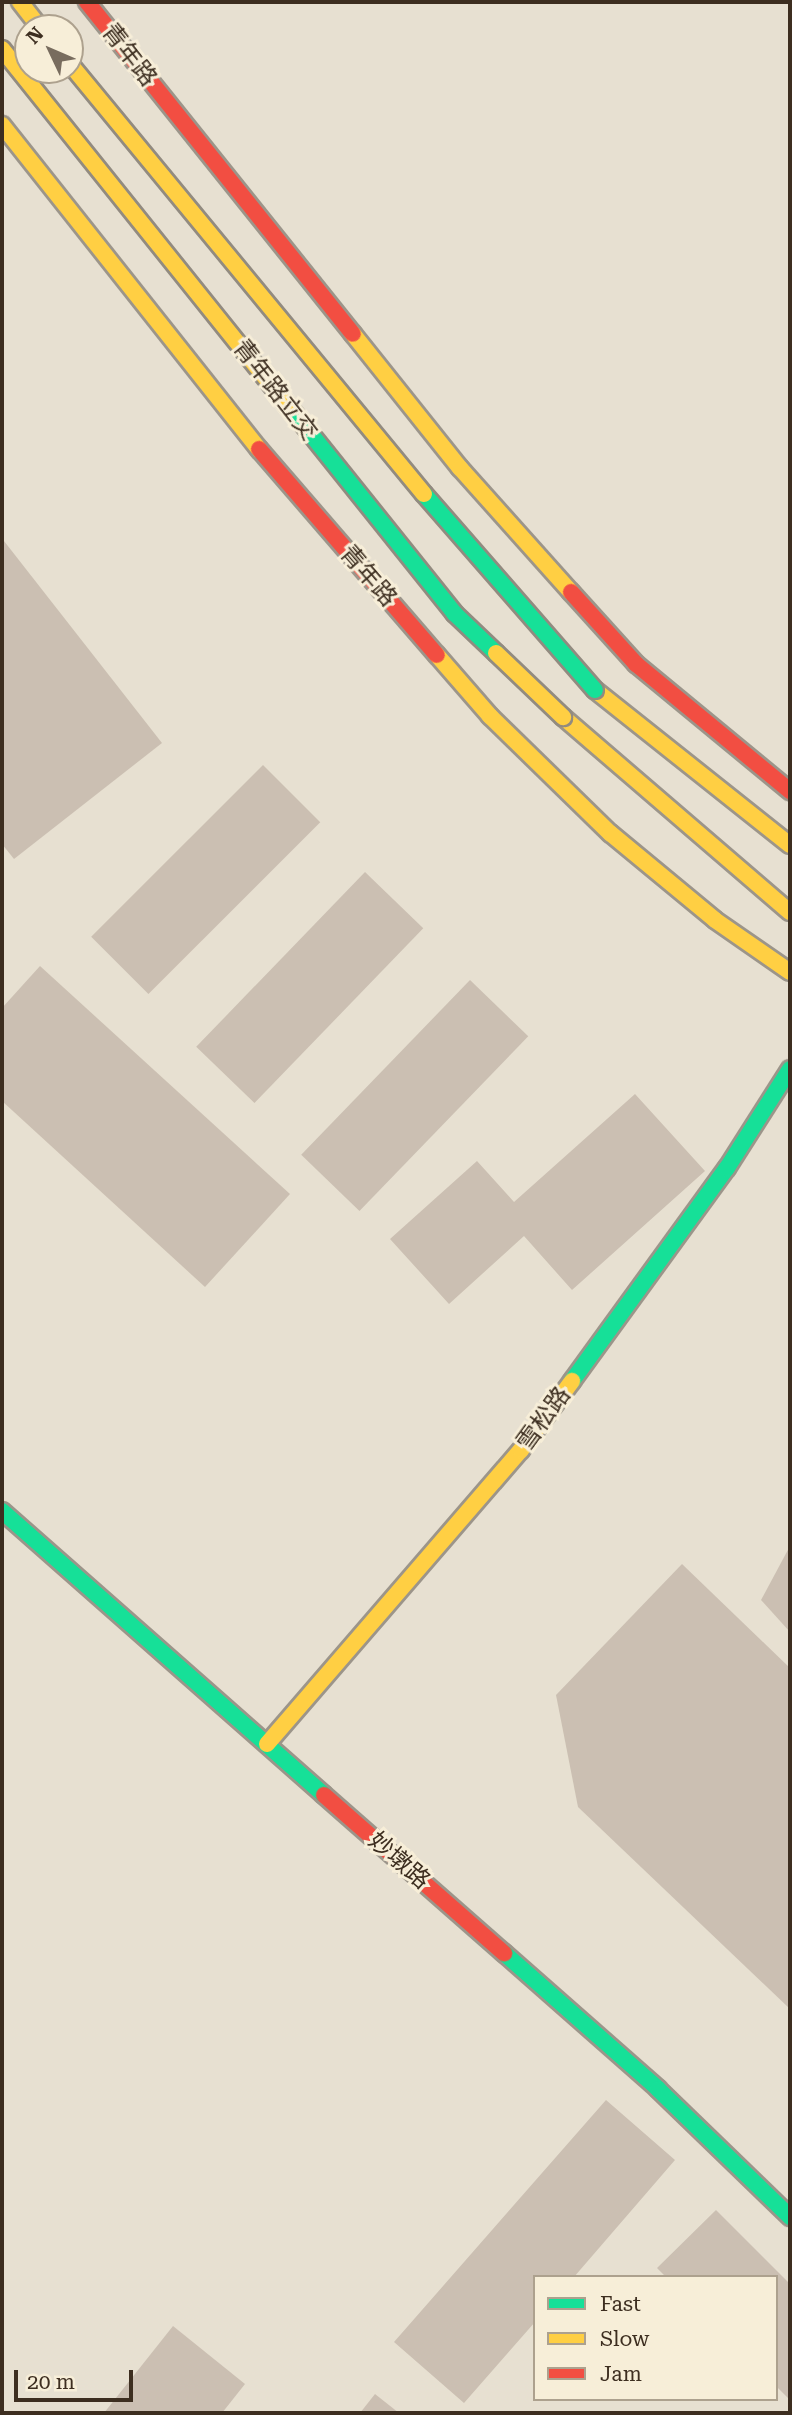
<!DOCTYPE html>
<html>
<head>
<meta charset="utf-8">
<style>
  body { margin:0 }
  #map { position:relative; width:792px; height:2415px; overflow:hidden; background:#e7e0d1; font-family:"Roboto Serif","Noto Sans SC",serif }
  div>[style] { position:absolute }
  .building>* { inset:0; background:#cbbfb2; transform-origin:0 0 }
  .roads { filter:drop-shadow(2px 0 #9c958a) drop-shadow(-2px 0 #9c958a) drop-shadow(0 2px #9c958a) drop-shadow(0 -2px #9c958a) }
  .fast>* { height:16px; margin:-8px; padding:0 8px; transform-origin:8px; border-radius:8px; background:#16e098 }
  .slow>* { height:16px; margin:-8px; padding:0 8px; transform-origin:8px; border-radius:8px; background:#ffcf43 }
  .jam>* { height:16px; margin:-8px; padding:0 8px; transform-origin:8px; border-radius:8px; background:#f24e42 }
  .bridges { filter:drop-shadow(2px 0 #928b80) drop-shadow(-2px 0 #928b80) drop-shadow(0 2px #928b80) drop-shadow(0 -2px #928b80) }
  .fast-bridge>* { height:16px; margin:-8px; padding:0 8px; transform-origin:8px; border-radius:8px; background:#16e098 }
  .slow-bridge>* { height:16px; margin:-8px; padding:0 8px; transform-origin:8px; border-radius:8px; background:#ffcf43 }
  span { translate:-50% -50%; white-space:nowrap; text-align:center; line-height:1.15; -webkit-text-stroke:6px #f7eed8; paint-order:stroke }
  .street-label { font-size:24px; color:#3d2e20 }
  .frame { position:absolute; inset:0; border:4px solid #3d2e20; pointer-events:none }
  .legend { position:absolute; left:533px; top:2275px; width:245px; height:126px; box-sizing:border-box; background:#f7eed8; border:2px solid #ada18e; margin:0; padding:9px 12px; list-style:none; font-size:21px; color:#3d2e20 }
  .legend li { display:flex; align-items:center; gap:14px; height:35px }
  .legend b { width:35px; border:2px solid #ada18e }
  .north { position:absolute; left:14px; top:14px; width:70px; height:70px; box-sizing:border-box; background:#f7eed8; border:2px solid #ada18e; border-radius:50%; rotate:314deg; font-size:19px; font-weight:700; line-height:28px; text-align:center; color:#3d2e20 }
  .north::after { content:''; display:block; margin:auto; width:24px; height:32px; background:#786c5e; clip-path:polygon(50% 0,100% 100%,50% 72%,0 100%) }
  .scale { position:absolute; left:14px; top:2370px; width:119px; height:32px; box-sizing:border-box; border:4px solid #3d2e20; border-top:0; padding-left:9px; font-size:21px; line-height:24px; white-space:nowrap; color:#3d2e20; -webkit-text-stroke:5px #f7eed8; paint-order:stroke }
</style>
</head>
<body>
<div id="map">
  <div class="building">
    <i style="clip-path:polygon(4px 541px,162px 743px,14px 859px,2px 844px)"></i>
    <i style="left:263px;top:765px;width:81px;height:243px;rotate:45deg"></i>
    <i style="left:365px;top:872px;width:81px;height:243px;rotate:44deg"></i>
    <i style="clip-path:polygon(40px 966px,290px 1194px,205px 1287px,2px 1101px,2px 1008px)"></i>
    <i style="left:470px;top:980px;width:81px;height:243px;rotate:44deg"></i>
    <i style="clip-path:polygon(635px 1094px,705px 1171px,572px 1290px,524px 1236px,449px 1304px,390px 1239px,477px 1161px,514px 1202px)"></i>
    <i style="clip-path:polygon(790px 1546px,790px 1632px,761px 1600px)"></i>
    <i style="clip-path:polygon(682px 1564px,790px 1668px,790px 2009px,578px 1807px,556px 1695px)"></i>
    <i style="clip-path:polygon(606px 2100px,675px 2160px,574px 2277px,535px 2277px,535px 2322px,464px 2403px,394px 2342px)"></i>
    <i style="clip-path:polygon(716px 2210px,790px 2284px,790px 2400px,776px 2386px,776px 2277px,666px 2277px,657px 2268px)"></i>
    <i style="clip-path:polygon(173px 2326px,245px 2384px,222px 2413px,104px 2413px)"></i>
    <i style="clip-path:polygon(375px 2394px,399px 2413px,360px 2413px)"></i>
  </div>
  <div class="roads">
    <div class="fast">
      <i style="left:572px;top:1381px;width:263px;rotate:-54deg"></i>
      <i style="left:727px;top:1168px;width:117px;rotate:-57.5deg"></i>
      <i style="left:2px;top:1511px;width:429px;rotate:41.4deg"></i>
      <i style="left:504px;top:1953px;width:205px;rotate:41.4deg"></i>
      <i style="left:658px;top:2089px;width:184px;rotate:44.1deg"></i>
    </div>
    <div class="slow">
      <i style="left:20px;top:2px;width:33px;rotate:52deg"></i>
      <i style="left:2px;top:125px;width:414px;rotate:51.6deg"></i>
      <i style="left:353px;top:334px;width:171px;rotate:51.4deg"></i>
      <i style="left:460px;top:468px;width:166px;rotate:48.2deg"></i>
      <i style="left:437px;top:655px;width:81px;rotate:49deg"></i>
      <i style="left:490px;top:716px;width:168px;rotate:44.3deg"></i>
      <i style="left:610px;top:833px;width:136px;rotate:39.6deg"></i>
      <i style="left:715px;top:920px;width:91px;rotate:34.7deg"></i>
      <i style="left:595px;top:690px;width:249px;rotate:38.5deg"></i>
      <i style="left:563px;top:717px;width:299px;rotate:40.7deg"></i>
      <i style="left:267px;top:1744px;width:389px;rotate:-49.2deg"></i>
      <i style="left:521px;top:1450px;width:86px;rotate:-53.5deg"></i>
    </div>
    <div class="jam">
      <i style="left:87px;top:2px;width:425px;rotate:51.3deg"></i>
      <i style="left:259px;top:449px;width:272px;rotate:49.2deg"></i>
      <i style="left:571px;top:592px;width:97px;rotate:47.9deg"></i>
      <i style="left:636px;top:664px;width:200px;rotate:39.5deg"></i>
      <i style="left:324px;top:1795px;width:240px;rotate:41.3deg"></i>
    </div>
  </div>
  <div class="bridges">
    <div class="fast-bridge">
      <i style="left:290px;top:408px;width:263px;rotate:51.3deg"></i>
      <i style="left:454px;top:613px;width:58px;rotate:43.6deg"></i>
      <i style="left:424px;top:494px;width:260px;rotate:48.9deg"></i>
    </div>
    <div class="slow-bridge">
      <i style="left:2px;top:49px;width:460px;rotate:51.3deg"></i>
      <i style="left:70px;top:64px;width:557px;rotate:50.54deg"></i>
      <i style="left:496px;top:653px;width:93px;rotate:43.7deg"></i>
    </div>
  </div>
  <div class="street-label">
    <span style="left:129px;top:55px;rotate:52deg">青年路</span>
    <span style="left:275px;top:390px;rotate:52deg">青年路立交</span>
    <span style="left:368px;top:576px;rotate:49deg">青年路</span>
    <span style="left:544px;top:1419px;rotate:-54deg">雪松路</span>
    <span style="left:399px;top:1861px;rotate:41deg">妙墩路</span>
  </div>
  <div class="frame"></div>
  <ul class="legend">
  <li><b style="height:9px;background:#16e098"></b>Fast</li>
  <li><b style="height:9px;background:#ffcf43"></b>Slow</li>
  <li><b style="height:9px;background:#f24e42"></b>Jam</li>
  </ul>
  <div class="north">N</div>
  <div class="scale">20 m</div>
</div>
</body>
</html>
